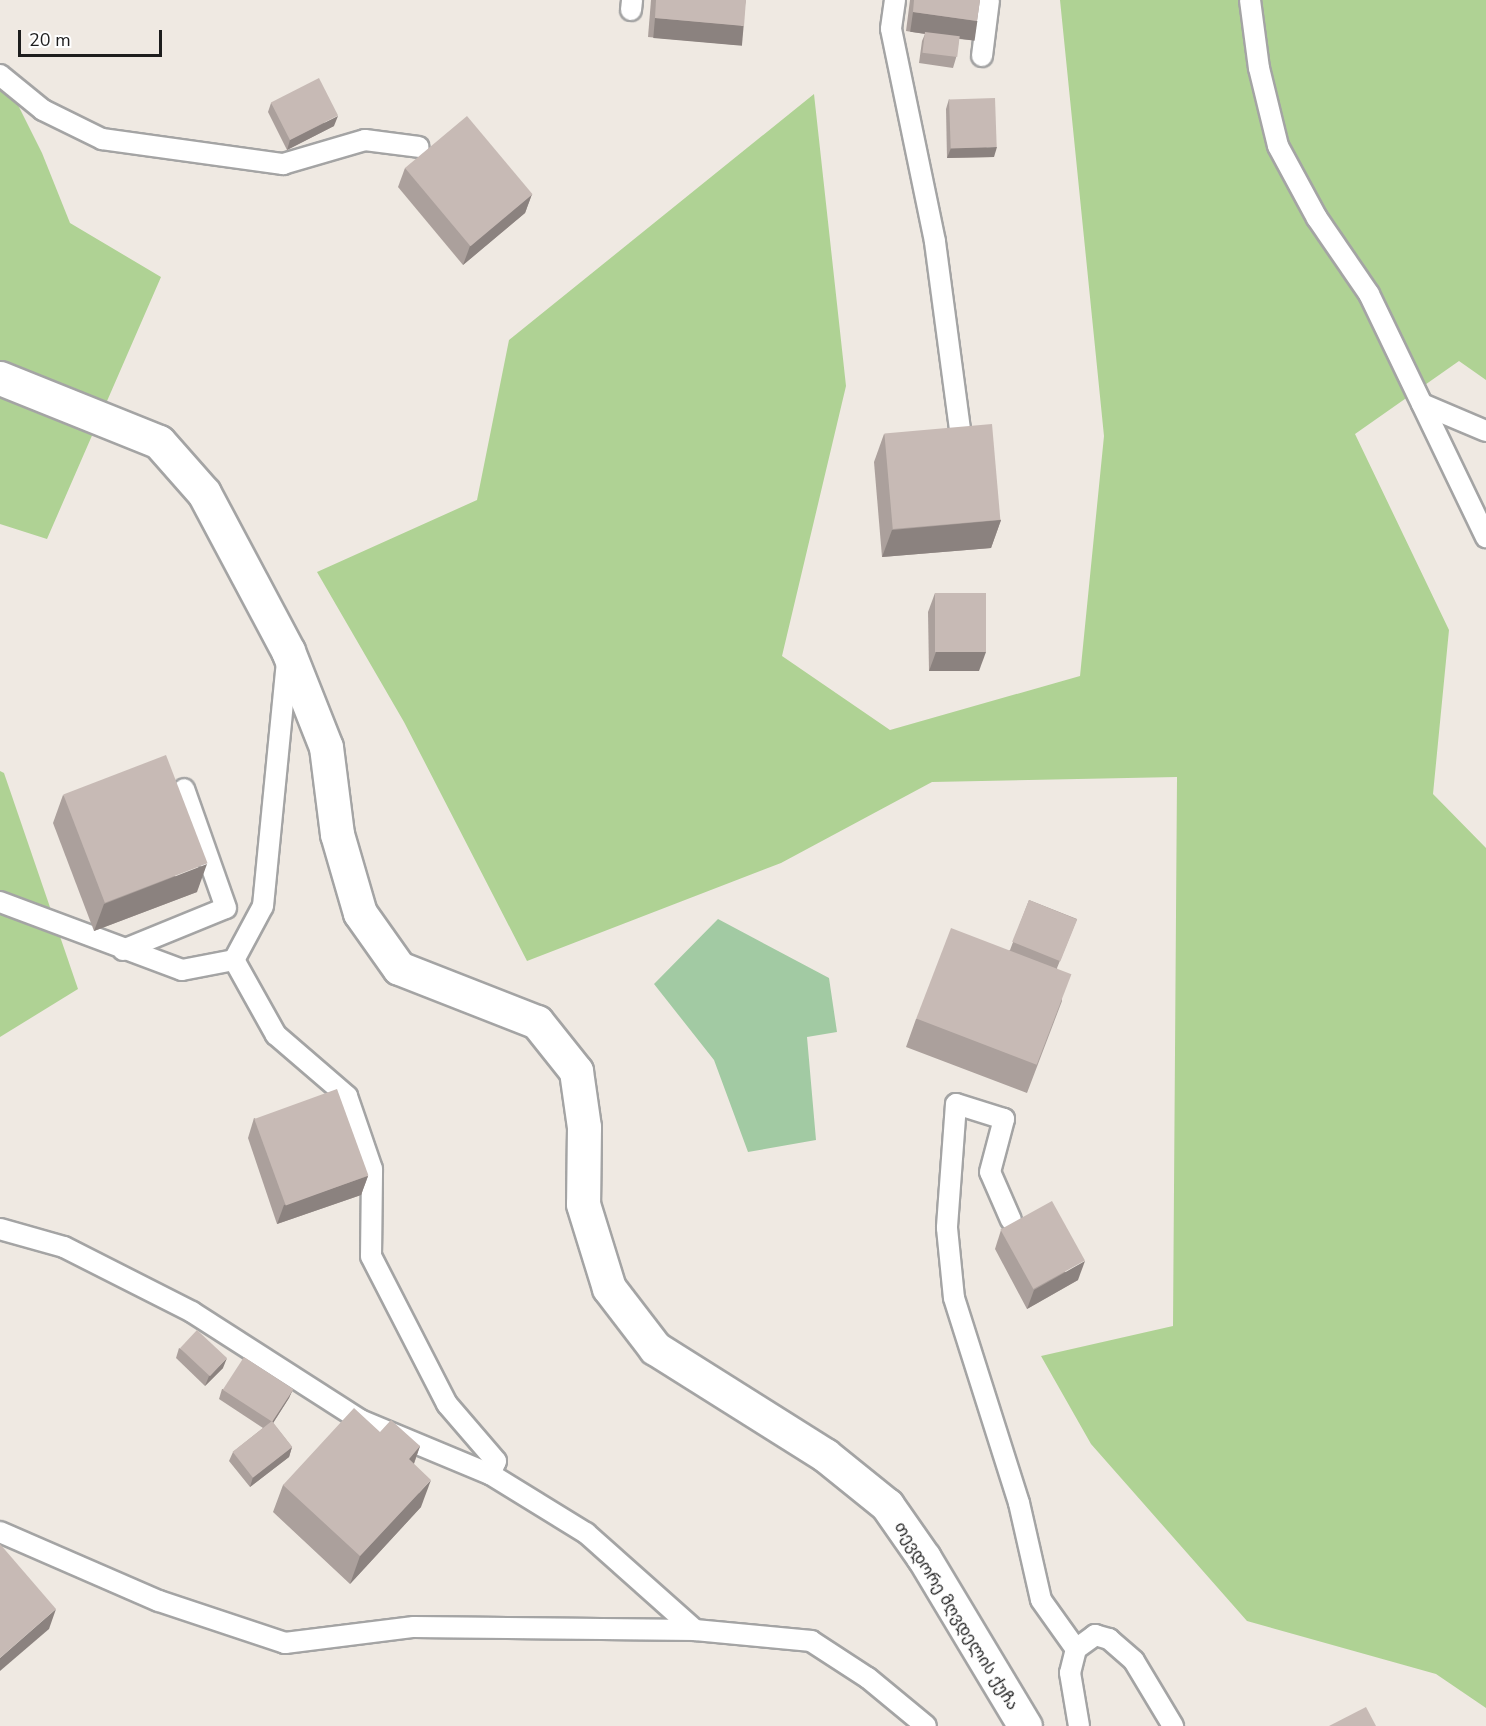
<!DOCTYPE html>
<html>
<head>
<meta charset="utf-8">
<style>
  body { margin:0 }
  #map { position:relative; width:1486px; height:1726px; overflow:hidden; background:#efe9e2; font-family:"Nunito Sans","Noto Sans Georgian",sans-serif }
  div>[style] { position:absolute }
  .forest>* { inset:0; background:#afd294 }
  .cemetery>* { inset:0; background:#a2caa3 }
  .roads { filter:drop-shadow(2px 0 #a4a4a4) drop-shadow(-2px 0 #a4a4a4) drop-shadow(0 2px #a4a4a4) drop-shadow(0 -2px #a4a4a4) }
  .service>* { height:20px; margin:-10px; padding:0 10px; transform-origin:10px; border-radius:10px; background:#fff }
  .tertiary>* { height:33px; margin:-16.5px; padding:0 16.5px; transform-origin:16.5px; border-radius:16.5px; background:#fff }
  .wall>* { inset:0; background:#aba09c }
  .shaded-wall>* { inset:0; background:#8b827f; transform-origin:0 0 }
  .building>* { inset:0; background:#c7bab5; transform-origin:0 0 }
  span { translate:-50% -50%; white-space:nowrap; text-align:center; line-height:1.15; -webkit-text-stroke:6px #fff; paint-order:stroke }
  .street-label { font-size:16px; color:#1d1d1d }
  .scale { position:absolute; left:18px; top:30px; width:144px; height:27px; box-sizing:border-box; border:3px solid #1d1d1d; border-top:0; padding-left:8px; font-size:18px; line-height:21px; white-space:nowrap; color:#1d1d1d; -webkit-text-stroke:4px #fff; paint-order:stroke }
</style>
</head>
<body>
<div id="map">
  <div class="forest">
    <i style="clip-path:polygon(1060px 0,1486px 0,1486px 380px,1459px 361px,1355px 434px,1449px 630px,1433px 794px,1486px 848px,1486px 1708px,1436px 1674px,1247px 1621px,1091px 1444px,1041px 1356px,1173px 1326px,1177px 777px,932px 782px,781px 863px,527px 961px,404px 722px,317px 572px,477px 500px,509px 340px,814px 94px,846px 386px,782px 656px,890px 730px,1080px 676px,1104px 436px)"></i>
    <i style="clip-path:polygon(0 69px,42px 153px,70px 223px,161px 277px,47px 539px,0 524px)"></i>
    <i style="clip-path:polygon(0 771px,4px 773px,78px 989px,0 1037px)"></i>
  </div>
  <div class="cemetery">
    <i style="clip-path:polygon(718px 919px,829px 978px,837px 1032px,807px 1037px,816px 1140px,748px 1152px,714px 1060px,654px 984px)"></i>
  </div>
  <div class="roads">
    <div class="service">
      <i style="left:895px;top:0;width:29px;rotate:98deg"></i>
      <i style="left:891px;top:29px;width:217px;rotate:78.3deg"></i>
      <i style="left:935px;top:242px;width:190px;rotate:82.4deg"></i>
      <i style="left:1250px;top:0;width:69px;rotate:82.5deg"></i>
      <i style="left:1259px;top:68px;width:80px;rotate:76.3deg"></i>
      <i style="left:1278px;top:146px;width:82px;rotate:61.6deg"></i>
      <i style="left:1317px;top:218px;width:92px;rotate:55.6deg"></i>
      <i style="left:1369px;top:294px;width:270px;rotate:64.3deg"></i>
      <i style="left:631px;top:10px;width:10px;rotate:-84deg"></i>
      <i style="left:982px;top:56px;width:56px;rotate:-82.9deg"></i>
      <i style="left:0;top:75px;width:55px;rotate:39.1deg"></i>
      <i style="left:43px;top:110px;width:66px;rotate:26.2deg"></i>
      <i style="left:102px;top:139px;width:183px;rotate:7.9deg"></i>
      <i style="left:283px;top:164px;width:85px;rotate:-16.3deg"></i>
      <i style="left:365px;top:140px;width:54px;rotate:7.4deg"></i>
      <i style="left:1422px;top:404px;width:69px;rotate:22.9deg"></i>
      <i style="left:0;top:902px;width:194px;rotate:20.5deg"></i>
      <i style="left:182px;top:970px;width:53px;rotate:-10.9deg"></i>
      <i style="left:234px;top:960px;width:61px;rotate:-61.8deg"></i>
      <i style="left:263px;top:906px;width:247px;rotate:-84.4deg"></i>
      <i style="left:123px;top:950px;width:111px;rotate:-22.2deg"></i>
      <i style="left:226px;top:908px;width:126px;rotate:-109.4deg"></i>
      <i style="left:1011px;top:1220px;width:52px;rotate:-113.6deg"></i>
      <i style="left:990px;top:1172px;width:55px;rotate:-75.2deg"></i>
      <i style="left:1004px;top:1119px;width:50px;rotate:-162.6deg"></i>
      <i style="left:956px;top:1104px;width:124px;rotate:94.2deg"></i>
      <i style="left:947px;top:1228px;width:70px;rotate:84.3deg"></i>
      <i style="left:954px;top:1298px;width:215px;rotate:72.4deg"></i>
      <i style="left:1019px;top:1503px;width:99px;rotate:77.2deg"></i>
      <i style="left:1041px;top:1600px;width:60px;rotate:54.5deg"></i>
      <i style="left:0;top:1229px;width:66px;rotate:15.7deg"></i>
      <i style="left:64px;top:1247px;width:144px;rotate:26.9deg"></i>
      <i style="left:192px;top:1312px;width:200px;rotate:32.7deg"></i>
      <i style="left:360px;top:1420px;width:141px;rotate:22.6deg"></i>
      <i style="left:490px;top:1474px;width:14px;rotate:-65deg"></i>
      <i style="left:496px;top:1461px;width:75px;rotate:-130.7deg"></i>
      <i style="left:447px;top:1404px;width:166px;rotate:-117.2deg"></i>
      <i style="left:371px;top:1256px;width:87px;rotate:-89.3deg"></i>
      <i style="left:372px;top:1169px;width:77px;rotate:-108.9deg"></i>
      <i style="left:347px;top:1096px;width:94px;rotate:-139.3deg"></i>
      <i style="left:276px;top:1035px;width:86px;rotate:-119.2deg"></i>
      <i style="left:490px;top:1474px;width:113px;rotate:31.6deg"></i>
      <i style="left:586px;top:1533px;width:146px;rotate:41.7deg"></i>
      <i style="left:0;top:1532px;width:173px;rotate:23.5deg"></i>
      <i style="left:159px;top:1601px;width:133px;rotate:18.4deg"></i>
      <i style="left:285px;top:1643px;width:130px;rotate:-7.1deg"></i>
      <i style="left:414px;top:1627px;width:281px;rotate:0.6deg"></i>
      <i style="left:695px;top:1630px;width:117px;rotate:5.4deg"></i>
      <i style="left:811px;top:1641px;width:68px;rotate:33deg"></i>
      <i style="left:868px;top:1678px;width:75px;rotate:39.6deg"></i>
      <i style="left:1079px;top:1726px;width:54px;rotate:-99.6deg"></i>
      <i style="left:1070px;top:1673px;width:25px;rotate:-76deg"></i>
      <i style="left:1076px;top:1649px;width:24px;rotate:-36deg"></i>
      <i style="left:1095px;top:1635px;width:15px;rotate:16deg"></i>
      <i style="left:1109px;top:1639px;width:33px;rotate:41deg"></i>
      <i style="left:1134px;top:1661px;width:76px;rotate:59deg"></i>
    </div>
    <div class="tertiary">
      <i style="left:0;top:378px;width:171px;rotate:21.9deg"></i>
      <i style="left:159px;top:442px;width:68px;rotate:48.6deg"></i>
      <i style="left:204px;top:493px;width:179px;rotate:62deg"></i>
      <i style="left:288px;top:651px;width:103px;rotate:68.4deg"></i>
      <i style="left:326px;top:747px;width:88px;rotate:82.8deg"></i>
      <i style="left:337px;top:834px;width:82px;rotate:73.8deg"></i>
      <i style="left:360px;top:913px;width:67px;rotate:54.7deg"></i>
      <i style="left:399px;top:968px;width:148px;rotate:21.4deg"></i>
      <i style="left:537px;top:1022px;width:63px;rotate:51.5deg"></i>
      <i style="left:576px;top:1071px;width:57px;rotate:81.9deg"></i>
      <i style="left:584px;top:1127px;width:77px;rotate:90.7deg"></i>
      <i style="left:583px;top:1204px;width:88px;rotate:72.8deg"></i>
      <i style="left:609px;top:1288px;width:76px;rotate:52.5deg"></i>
      <i style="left:655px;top:1348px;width:201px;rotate:32.2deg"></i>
      <i style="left:825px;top:1455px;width:80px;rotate:38.9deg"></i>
      <i style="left:887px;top:1505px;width:65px;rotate:55.1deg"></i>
      <i style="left:924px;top:1558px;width:196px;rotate:59deg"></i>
    </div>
  </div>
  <div class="wall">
    <i style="clip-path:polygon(651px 0,746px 0,737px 45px,648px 37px)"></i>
    <i style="clip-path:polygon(910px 0,980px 0,977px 21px,970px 40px,959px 39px,956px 58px,953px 68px,919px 63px,922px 41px,925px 34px,906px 31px)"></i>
    <i style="clip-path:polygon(949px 99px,994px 157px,947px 158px,946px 109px)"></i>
    <i style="clip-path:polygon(271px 103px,334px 126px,287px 150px,268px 112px)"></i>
    <i style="clip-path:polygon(405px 168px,532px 194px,525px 213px,463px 265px,398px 187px)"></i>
    <i style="clip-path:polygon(884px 434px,1001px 520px,991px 548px,882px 557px,874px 462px)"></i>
    <i style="clip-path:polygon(935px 593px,979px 671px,929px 671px,928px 612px)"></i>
    <i style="clip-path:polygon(63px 795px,197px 892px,94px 931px,53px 823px)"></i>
    <i style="clip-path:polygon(1029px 900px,1077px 919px,1057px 968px,1062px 1001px,1027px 1093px,906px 1047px,916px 1019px,1010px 950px)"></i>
    <i style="clip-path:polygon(254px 1118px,368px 1176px,361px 1195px,277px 1224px,248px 1138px)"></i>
    <i style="clip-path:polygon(1001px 1230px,1078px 1280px,1027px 1309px,995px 1249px)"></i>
    <i style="clip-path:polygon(179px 1348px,223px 1368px,205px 1386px,176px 1358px)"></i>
    <i style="clip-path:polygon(222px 1389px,293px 1389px,289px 1398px,273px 1423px,292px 1447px,289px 1457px,250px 1487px,229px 1461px,233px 1452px,263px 1428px,219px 1399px)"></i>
    <i style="clip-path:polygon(380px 1432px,420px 1446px,414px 1464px,421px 1507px,350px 1584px,273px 1512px,283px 1485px)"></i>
  </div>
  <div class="shaded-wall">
    <i style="left:913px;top:12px;width:65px;height:20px;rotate:8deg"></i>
    <i style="left:655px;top:18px;width:89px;height:20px;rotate:5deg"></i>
    <i style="clip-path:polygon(338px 116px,334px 126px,287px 150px,290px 140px)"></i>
    <i style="clip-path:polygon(997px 147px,994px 157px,947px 158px,951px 148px)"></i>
    <i style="clip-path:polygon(532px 194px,525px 213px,463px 265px,470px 246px)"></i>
    <i style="clip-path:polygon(1001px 520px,991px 548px,882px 557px,892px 530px)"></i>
    <i style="clip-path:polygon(936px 652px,986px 652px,979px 671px,929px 671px)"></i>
    <i style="clip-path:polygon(207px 864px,197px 892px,94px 931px,104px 904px)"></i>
    <i style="clip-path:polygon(368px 1176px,361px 1195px,277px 1224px,284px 1205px)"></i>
    <i style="clip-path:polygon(1085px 1261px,1078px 1280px,1027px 1309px,1034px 1290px)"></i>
    <i style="clip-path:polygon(227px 1358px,223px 1368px,205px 1386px,209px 1376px)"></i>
    <i style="clip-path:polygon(293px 1389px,289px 1398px,268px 1431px,272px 1421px)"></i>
    <i style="clip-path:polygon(420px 1446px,410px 1474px,409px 1459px)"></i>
    <i style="clip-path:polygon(292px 1447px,289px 1457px,250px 1487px,253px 1477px)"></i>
    <i style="clip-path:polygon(431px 1480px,421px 1507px,350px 1584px,360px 1556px)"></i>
    <i style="clip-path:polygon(56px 1609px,49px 1629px,0 1671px,0 1658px)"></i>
  </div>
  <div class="building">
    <i style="clip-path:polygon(656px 0,746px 0,744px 26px,655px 18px)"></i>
    <i style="clip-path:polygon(914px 0,980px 0,977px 21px,913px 12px)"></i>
    <i style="left:925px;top:32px;width:35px;height:21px;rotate:7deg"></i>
    <i style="left:319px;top:78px;width:42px;height:54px;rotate:63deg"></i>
    <i style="left:995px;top:98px;width:49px;height:46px;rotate:88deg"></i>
    <i style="left:467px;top:116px;width:102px;height:81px;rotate:50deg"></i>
    <i style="left:992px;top:424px;width:96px;height:108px;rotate:85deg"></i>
    <i style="left:935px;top:593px;width:51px;height:59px"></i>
    <i style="left:166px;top:755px;width:116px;height:110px;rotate:69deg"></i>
    <i style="left:1029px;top:900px;width:52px;height:45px;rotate:22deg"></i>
    <i style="left:951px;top:928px;width:129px;height:97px;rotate:21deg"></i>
    <i style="left:337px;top:1089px;width:92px;height:88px;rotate:70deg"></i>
    <i style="left:1052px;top:1201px;width:68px;height:59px;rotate:61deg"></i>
    <i style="left:197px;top:1330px;width:41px;height:25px;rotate:43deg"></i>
    <i style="left:244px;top:1357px;width:59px;height:39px;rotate:33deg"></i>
    <i style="clip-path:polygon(354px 1408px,380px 1432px,391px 1420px,420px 1446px,409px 1459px,431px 1480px,360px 1556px,283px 1485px)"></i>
    <i style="left:272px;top:1421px;width:33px;height:50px;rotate:52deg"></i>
    <i style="clip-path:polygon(0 1544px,56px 1609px,0 1658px)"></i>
    <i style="clip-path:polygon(1366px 1707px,1376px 1726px,1329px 1726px)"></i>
  </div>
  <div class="street-label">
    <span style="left:956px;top:1616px;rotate:58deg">თევდორე მღვდელის ქუჩა</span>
  </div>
  <div class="scale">20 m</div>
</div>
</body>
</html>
